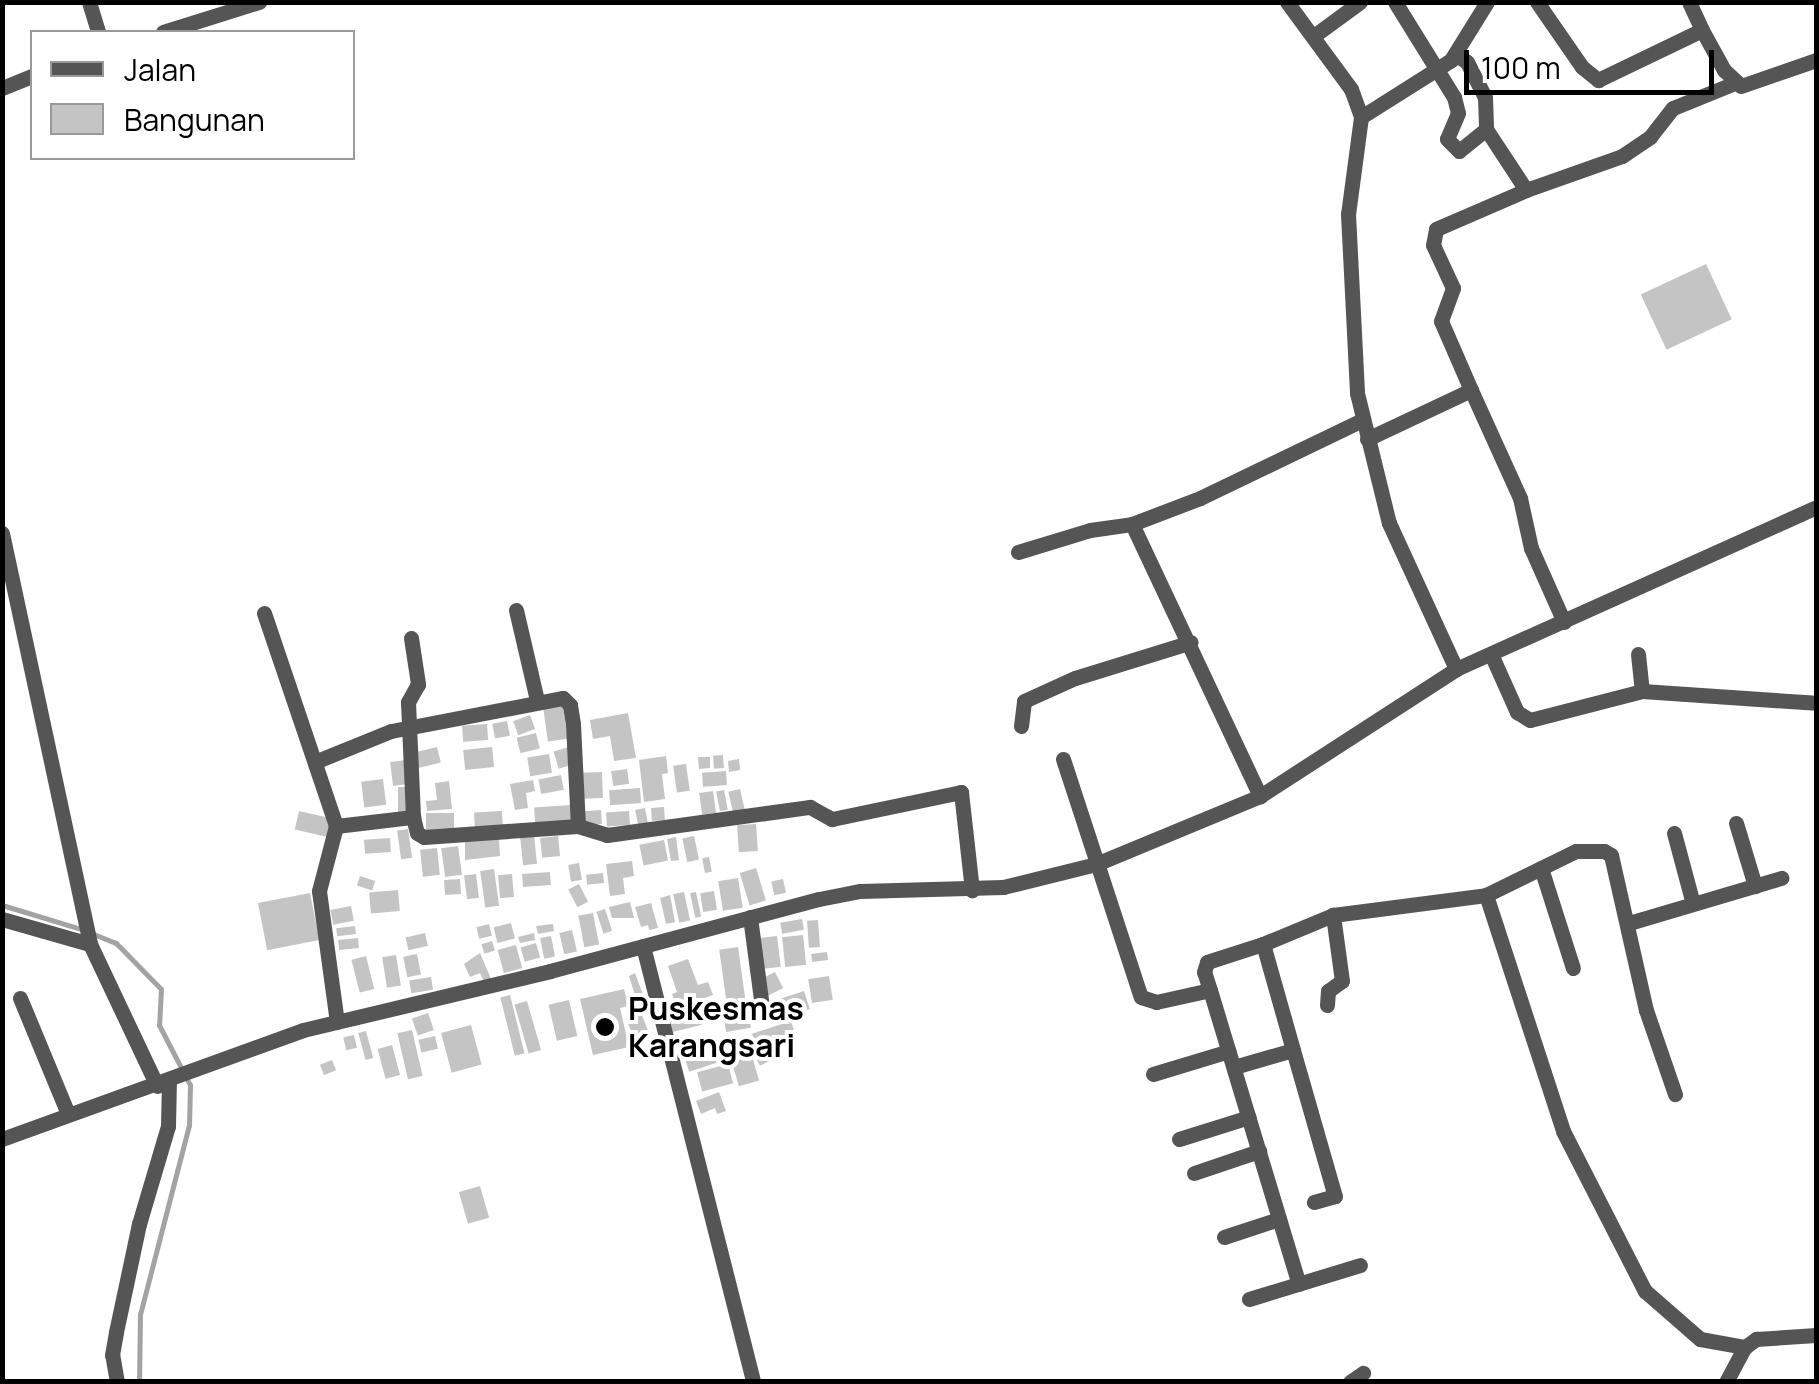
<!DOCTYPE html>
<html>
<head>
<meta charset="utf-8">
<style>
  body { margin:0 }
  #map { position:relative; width:1819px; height:1384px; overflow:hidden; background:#fff; font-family:Manrope,sans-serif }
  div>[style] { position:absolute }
  .stream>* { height:5px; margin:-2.5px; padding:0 2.5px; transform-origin:2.5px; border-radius:2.5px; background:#a3a3a3 }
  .building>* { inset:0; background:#c4c4c4; transform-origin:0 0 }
  .street>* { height:15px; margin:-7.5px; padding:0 7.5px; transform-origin:7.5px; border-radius:7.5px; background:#555 }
  .dots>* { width:28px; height:28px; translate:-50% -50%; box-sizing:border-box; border:5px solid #fff; border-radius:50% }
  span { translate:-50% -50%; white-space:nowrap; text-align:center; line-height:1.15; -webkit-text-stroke:8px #fff; paint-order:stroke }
  .poi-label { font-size:32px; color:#000; font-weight:700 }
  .left { translate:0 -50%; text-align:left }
  .frame { position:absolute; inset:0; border:5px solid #000; pointer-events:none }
  .legend { position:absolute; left:30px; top:30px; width:325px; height:130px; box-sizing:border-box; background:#fff; border:2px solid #999; margin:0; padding:12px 18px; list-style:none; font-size:30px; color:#000 }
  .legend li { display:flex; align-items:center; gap:20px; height:50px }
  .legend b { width:50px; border:2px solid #999 }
  .scale { position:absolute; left:1464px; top:50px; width:250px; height:45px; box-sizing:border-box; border:5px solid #000; border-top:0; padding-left:12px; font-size:30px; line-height:35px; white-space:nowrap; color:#000; -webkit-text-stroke:8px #fff; paint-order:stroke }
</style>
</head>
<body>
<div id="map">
  <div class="stream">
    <i style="left:2px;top:905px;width:83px;rotate:16.9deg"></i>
    <i style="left:91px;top:933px;width:27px;rotate:22deg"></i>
    <i style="left:116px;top:943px;width:64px;rotate:45.6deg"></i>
    <i style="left:161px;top:989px;width:36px;rotate:93deg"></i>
    <i style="left:159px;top:1025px;width:68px;rotate:62.7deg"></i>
    <i style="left:190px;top:1085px;width:40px;rotate:91.4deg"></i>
    <i style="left:189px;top:1125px;width:195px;rotate:104.5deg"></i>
    <i style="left:140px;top:1314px;width:68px;rotate:90.8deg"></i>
  </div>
  <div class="building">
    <i style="left:1706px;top:264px;width:61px;height:72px;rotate:65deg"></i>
    <i style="left:563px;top:705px;width:34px;height:20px;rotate:82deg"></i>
    <i style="clip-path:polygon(628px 713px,636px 758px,614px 761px,610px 736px,593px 739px,590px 720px)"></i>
    <i style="left:530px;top:715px;width:15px;height:18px;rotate:70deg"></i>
    <i style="left:507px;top:721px;width:15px;height:15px;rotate:79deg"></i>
    <i style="left:487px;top:724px;width:16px;height:25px;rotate:86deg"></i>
    <i style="left:536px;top:733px;width:16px;height:20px;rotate:76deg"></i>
    <i style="left:437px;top:747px;width:16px;height:23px;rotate:76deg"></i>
    <i style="left:492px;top:747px;width:20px;height:29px;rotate:84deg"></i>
    <i style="left:569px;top:747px;width:18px;height:16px;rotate:74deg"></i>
    <i style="left:549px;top:754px;width:19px;height:22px;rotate:81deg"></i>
    <i style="left:723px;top:755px;width:13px;height:10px;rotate:86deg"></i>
    <i style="clip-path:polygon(666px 756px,668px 773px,662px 774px,665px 799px,644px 802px,639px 760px)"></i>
    <i style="clip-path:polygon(698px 757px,710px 757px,710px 768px,699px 769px)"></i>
    <i style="clip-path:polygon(739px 759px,740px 770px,729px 772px,728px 761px)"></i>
    <i style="left:407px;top:760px;width:24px;height:17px;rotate:83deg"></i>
    <i style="left:686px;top:764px;width:27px;height:13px;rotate:82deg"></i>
    <i style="left:627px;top:769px;width:15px;height:16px;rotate:82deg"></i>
    <i style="left:726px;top:771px;width:14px;height:24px;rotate:86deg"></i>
    <i style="left:602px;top:772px;width:26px;height:19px;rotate:88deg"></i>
    <i style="left:561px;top:775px;width:15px;height:23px;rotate:79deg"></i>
    <i style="left:383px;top:779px;width:26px;height:22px;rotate:83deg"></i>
    <i style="clip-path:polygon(533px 780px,535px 791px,526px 793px,528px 808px,515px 810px,510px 784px)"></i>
    <i style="clip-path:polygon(449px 781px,452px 809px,427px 811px,426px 801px,437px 800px,435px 783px)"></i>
    <i style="left:398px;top:787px;width:8px;height:25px"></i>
    <i style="left:640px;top:788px;width:15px;height:31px;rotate:86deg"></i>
    <i style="left:740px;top:789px;width:22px;height:12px;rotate:77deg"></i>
    <i style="left:724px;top:790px;width:20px;height:8px;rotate:79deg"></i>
    <i style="left:713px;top:791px;width:22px;height:14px;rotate:82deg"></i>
    <i style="left:571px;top:805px;width:15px;height:37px;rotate:86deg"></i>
    <i style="left:664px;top:807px;width:13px;height:13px;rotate:86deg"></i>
    <i style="left:645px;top:808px;width:16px;height:10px;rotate:79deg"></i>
    <i style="left:601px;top:810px;width:14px;height:21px;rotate:86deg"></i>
    <i style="left:299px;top:811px;width:36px;height:19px;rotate:13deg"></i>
    <i style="left:502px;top:811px;width:17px;height:28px;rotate:87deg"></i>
    <i style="left:629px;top:811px;width:14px;height:23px;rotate:86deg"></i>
    <i style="left:454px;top:813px;width:18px;height:28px;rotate:90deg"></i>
    <i style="left:756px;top:824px;width:27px;height:19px;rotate:86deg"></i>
    <i style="left:408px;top:829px;width:29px;height:11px;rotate:82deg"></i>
    <i style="left:534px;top:835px;width:29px;height:14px;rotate:84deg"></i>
    <i style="left:558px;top:836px;width:20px;height:18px;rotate:84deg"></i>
    <i style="left:694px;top:836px;width:24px;height:12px;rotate:78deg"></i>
    <i style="clip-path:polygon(676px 837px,679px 860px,671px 861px,667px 839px)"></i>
    <i style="left:390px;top:838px;width:14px;height:26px;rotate:86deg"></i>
    <i style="clip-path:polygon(465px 839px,499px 839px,500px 856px,465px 860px)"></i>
    <i style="left:664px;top:840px;width:21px;height:25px;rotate:79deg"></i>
    <i style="left:458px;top:846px;width:29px;height:17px;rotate:82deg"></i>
    <i style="left:437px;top:848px;width:27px;height:17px;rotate:84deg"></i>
    <i style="left:709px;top:857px;width:15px;height:7px;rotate:79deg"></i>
    <i style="clip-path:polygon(632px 861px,634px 876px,623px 878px,625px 894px,610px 896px,606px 864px)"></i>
    <i style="left:579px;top:863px;width:17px;height:11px;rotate:80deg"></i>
    <i style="left:756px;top:868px;width:34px;height:17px;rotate:73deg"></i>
    <i style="left:494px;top:869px;width:37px;height:14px;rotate:82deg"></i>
    <i style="left:550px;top:872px;width:13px;height:28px;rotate:86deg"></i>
    <i style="left:603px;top:873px;width:10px;height:17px;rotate:84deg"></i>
    <i style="left:476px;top:874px;width:24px;height:12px;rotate:83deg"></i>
    <i style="left:512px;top:874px;width:23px;height:14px;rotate:85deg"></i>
    <i style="left:360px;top:876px;width:16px;height:10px;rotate:18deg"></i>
    <i style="left:738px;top:878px;width:30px;height:20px;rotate:81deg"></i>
    <i style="left:460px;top:879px;width:15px;height:16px;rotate:86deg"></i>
    <i style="left:783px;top:879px;width:14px;height:12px;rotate:78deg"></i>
    <i style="left:579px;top:884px;width:20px;height:12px;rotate:63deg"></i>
    <i style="left:398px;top:890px;width:21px;height:29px;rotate:85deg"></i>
    <i style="left:714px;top:891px;width:19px;height:14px;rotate:81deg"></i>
    <i style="left:684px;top:892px;width:29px;height:11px;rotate:78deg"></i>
    <i style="left:696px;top:892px;width:25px;height:6px;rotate:78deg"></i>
    <i style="left:310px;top:893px;width:48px;height:53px;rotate:79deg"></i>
    <i style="clip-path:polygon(670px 895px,675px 922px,666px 924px,660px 898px)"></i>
    <i style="clip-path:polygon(630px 902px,634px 918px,612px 918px,609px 907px)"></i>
    <i style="clip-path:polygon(651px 903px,658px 928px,649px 930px,648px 925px,641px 927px,635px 907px)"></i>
    <i style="left:351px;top:906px;width:15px;height:21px;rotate:79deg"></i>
    <i style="left:605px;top:909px;width:23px;height:9px;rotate:72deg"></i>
    <i style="left:593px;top:913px;width:32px;height:15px;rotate:79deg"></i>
    <i style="left:802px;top:919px;width:11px;height:22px;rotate:80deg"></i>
    <i style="left:818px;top:920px;width:27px;height:11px;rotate:86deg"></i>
    <i style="left:511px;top:923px;width:16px;height:18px;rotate:76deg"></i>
    <i style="left:489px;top:924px;width:12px;height:13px;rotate:76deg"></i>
    <i style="clip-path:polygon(553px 924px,554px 931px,538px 934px,536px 926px)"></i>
    <i style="left:355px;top:926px;width:8px;height:19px;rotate:83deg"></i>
    <i style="left:572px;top:930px;width:22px;height:13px;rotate:77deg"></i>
    <i style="left:425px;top:933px;width:13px;height:20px;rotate:77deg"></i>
    <i style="clip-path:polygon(534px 933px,535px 940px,520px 943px,518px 937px)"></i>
    <i style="left:803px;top:935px;width:30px;height:21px;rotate:84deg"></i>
    <i style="left:551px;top:936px;width:21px;height:11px;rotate:79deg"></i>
    <i style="left:777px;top:936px;width:31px;height:21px;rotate:83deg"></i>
    <i style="left:358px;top:938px;width:10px;height:20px;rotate:84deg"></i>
    <i style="left:492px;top:941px;width:10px;height:11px;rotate:73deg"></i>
    <i style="left:536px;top:943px;width:15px;height:16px;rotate:74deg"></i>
    <i style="left:516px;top:945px;width:24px;height:19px;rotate:75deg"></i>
    <i style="left:738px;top:947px;width:56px;height:19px;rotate:82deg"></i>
    <i style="left:827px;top:952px;width:8px;height:16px;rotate:83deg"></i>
    <i style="clip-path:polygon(480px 953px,491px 979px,484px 982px,480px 973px,470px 977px,464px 964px)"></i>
    <i style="left:417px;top:954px;width:21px;height:14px;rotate:79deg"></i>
    <i style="left:396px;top:955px;width:31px;height:14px;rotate:81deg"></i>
    <i style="left:366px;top:956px;width:34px;height:15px;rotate:76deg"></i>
    <i style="clip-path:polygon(688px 959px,698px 985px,708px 982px,713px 995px,677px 1008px,672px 994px,677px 992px,668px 966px)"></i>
    <i style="left:775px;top:972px;width:18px;height:17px;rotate:63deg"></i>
    <i style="clip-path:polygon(635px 973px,645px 1000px,637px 1002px,629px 976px)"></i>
    <i style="left:829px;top:976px;width:24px;height:21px;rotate:81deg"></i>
    <i style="left:431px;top:977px;width:13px;height:22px;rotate:81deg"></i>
    <i style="clip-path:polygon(624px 989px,628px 1006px,620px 1008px,629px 1047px,593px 1055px,580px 999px)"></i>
    <i style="left:804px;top:991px;width:19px;height:32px;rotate:72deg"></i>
    <i style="left:510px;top:995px;width:60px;height:10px;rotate:76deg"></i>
    <i style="left:569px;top:1000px;width:37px;height:21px;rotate:77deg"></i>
    <i style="left:527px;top:1001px;width:51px;height:13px;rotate:74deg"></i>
    <i style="left:747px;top:1006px;width:22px;height:25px;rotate:80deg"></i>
    <i style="left:428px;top:1013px;width:18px;height:17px;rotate:71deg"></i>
    <i style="left:641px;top:1013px;width:24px;height:16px;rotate:68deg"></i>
    <i style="left:700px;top:1017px;width:8px;height:30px;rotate:76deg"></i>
    <i style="left:791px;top:1021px;width:16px;height:41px;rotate:72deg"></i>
    <i style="left:471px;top:1025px;width:41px;height:31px;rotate:75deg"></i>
    <i style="left:412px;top:1030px;width:47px;height:15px;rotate:77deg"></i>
    <i style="left:366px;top:1031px;width:28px;height:8px;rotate:75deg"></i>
    <i style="left:354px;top:1035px;width:13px;height:11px;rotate:77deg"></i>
    <i style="left:435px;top:1036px;width:13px;height:17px;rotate:77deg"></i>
    <i style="left:722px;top:1040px;width:20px;height:41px;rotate:72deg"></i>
    <i style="left:748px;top:1042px;width:40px;height:21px;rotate:74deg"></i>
    <i style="left:392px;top:1045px;width:31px;height:15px;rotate:75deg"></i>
    <i style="left:771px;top:1050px;width:9px;height:17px;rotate:63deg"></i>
    <i style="left:332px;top:1060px;width:11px;height:13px;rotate:68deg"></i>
    <i style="left:728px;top:1064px;width:20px;height:32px;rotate:75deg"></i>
    <i style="clip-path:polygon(719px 1092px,726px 1111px,717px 1114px,715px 1108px,701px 1114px,696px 1101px)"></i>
    <i style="left:480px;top:1186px;width:33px;height:22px;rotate:74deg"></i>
  </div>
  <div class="street">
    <i style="left:89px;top:2px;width:31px;rotate:73deg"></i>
    <i style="left:1287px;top:2px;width:108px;rotate:53.7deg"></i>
    <i style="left:1351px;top:89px;width:30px;rotate:70deg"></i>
    <i style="left:1361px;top:117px;width:98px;rotate:97.6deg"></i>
    <i style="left:1348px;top:214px;width:179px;rotate:87.1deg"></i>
    <i style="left:1357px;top:393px;width:134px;rotate:76.2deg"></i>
    <i style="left:1389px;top:523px;width:161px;rotate:65.3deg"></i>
    <i style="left:1395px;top:2px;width:112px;rotate:58.2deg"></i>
    <i style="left:1454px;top:97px;width:16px;rotate:76deg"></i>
    <i style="left:1458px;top:113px;width:28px;rotate:113deg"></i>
    <i style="left:1447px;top:139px;width:17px;rotate:45deg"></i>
    <i style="left:1459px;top:151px;width:35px;rotate:-39deg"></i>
    <i style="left:1486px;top:129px;width:73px;rotate:56.7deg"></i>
    <i style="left:1537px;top:2px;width:79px;rotate:55.3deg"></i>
    <i style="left:1582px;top:67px;width:21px;rotate:39deg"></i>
    <i style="left:1598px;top:80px;width:115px;rotate:-25.7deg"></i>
    <i style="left:1702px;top:30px;width:46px;rotate:61.2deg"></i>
    <i style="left:1724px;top:70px;width:23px;rotate:43deg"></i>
    <i style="left:1741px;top:86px;width:79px;rotate:-19.1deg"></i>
    <i style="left:1689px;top:2px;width:31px;rotate:65deg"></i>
    <i style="left:163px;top:32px;width:101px;rotate:-17.4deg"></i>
    <i style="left:1315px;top:35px;width:56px;rotate:-36.3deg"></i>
    <i style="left:1455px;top:54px;width:14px;rotate:34deg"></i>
    <i style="left:1467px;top:62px;width:39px;rotate:63deg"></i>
    <i style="left:1485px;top:97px;width:32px;rotate:88deg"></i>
    <i style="left:2px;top:88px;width:32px;rotate:-22deg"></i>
    <i style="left:1361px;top:117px;width:107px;rotate:-32.3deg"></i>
    <i style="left:1451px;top:60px;width:68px;rotate:-58.2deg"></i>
    <i style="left:1471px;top:390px;width:119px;rotate:65.6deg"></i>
    <i style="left:1520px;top:498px;width:51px;rotate:77.6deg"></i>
    <i style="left:1531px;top:548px;width:81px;rotate:66deg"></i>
    <i style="left:1367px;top:439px;width:115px;rotate:-25.2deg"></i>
    <i style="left:1471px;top:390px;width:75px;rotate:-113.5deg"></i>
    <i style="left:1441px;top:321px;width:35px;rotate:-70deg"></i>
    <i style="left:1453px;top:288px;width:47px;rotate:-114.9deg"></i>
    <i style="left:1433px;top:245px;width:16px;rotate:-79deg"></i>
    <i style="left:1436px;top:229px;width:98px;rotate:-23.4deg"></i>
    <i style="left:1526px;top:190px;width:102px;rotate:-19.5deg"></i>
    <i style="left:1622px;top:156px;width:34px;rotate:-34deg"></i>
    <i style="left:1650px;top:137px;width:37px;rotate:-52deg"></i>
    <i style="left:1673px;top:108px;width:67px;rotate:-22deg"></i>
    <i style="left:1132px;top:524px;width:301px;rotate:64.8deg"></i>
    <i style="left:2px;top:533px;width:420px;rotate:77.9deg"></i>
    <i style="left:90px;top:944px;width:157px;rotate:64.7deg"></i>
    <i style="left:1018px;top:552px;width:75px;rotate:-17deg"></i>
    <i style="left:1090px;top:530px;width:42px;rotate:-8.1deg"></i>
    <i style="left:1132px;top:524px;width:73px;rotate:-20.9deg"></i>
    <i style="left:1200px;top:498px;width:180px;rotate:-25.7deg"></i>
    <i style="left:516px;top:610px;width:92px;rotate:76.9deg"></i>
    <i style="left:264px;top:613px;width:225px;rotate:71.3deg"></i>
    <i style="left:336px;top:826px;width:67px;rotate:104.7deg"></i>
    <i style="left:319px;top:891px;width:132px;rotate:82.2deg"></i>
    <i style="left:411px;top:638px;width:47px;rotate:81.3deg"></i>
    <i style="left:418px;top:684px;width:21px;rotate:119deg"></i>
    <i style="left:408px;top:702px;width:115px;rotate:87.5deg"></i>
    <i style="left:1491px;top:654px;width:64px;rotate:65.9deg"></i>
    <i style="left:1517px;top:712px;width:15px;rotate:32deg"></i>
    <i style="left:1530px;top:720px;width:116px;rotate:-14.5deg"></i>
    <i style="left:1642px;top:691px;width:174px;rotate:3.9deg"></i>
    <i style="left:1638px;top:654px;width:37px;rotate:84deg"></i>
    <i style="left:1021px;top:726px;width:25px;rotate:-83deg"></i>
    <i style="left:1024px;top:701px;width:56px;rotate:-24.3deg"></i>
    <i style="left:1075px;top:678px;width:121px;rotate:-17.2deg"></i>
    <i style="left:1063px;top:759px;width:250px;rotate:71.9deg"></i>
    <i style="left:1141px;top:997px;width:16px;rotate:18deg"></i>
    <i style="left:1156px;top:1002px;width:55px;rotate:-12.5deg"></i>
    <i style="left:1210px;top:990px;width:307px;rotate:73.2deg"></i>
    <i style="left:317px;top:761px;width:80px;rotate:-22.1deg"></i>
    <i style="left:391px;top:731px;width:175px;rotate:-10.9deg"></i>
    <i style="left:563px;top:698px;width:10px;rotate:45deg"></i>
    <i style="left:570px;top:705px;width:19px;rotate:81deg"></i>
    <i style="left:573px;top:724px;width:102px;rotate:87.2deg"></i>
    <i style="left:1736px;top:823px;width:66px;rotate:73.2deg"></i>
    <i style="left:336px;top:826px;width:78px;rotate:-6.7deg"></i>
    <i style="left:413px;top:817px;width:16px;rotate:76deg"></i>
    <i style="left:417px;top:833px;width:8px;rotate:30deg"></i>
    <i style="left:424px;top:837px;width:154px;rotate:-4.1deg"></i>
    <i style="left:578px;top:826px;width:30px;rotate:17deg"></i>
    <i style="left:607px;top:835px;width:205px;rotate:-7.9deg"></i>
    <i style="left:810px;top:807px;width:25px;rotate:29deg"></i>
    <i style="left:832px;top:819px;width:132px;rotate:-11.8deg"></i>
    <i style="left:961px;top:792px;width:99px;rotate:83.6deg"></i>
    <i style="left:1674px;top:833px;width:73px;rotate:75deg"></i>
    <i style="left:1541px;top:868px;width:105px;rotate:72.3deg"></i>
    <i style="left:1486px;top:895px;width:248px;rotate:71.9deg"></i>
    <i style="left:1563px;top:1131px;width:180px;rotate:62.9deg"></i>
    <i style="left:1645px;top:1291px;width:73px;rotate:41.1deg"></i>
    <i style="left:1700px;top:1339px;width:46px;rotate:10.1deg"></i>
    <i style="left:750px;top:917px;width:99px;rotate:82.4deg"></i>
    <i style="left:2px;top:919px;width:91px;rotate:15.9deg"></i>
    <i style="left:1629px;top:923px;width:159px;rotate:-16.5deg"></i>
    <i style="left:1263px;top:944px;width:76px;rotate:-22.5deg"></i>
    <i style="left:1333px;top:915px;width:154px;rotate:-7.4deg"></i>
    <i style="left:1486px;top:895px;width:100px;rotate:-26.1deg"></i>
    <i style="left:1576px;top:851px;width:28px"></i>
    <i style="left:1604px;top:851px;width:8px;rotate:30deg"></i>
    <i style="left:1611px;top:855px;width:159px;rotate:77.3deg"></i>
    <i style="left:1646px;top:1010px;width:89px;rotate:71deg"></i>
    <i style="left:643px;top:946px;width:450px;rotate:75.8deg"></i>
    <i style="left:1210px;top:990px;width:19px;rotate:-108deg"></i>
    <i style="left:1204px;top:972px;width:10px;rotate:-73deg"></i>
    <i style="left:1207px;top:962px;width:59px;rotate:-17.8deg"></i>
    <i style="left:1263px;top:944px;width:110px;rotate:74.2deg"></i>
    <i style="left:20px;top:998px;width:126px;rotate:67.5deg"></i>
    <i style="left:1327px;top:1005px;width:14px;rotate:-86deg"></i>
    <i style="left:1328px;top:991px;width:17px;rotate:-36deg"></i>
    <i style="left:1342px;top:981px;width:67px;rotate:-97.8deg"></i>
    <i style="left:1234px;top:1067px;width:61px;rotate:-16.1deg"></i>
    <i style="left:1293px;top:1050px;width:152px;rotate:74deg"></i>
    <i style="left:1335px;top:1196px;width:22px;rotate:164deg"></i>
    <i style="left:1153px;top:1074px;width:79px;rotate:-16.8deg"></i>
    <i style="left:2px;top:1139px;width:320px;rotate:-19.9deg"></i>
    <i style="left:303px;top:1030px;width:254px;rotate:-13.4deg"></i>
    <i style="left:550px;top:971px;width:278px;rotate:-15deg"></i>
    <i style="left:819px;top:899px;width:42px;rotate:-11deg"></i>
    <i style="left:860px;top:891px;width:143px;rotate:-1.6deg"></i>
    <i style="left:1003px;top:887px;width:96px;rotate:-13.9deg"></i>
    <i style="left:1096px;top:864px;width:178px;rotate:-22.5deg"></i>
    <i style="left:1260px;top:796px;width:234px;rotate:-32.9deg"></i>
    <i style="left:1456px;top:669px;width:395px;rotate:-24.2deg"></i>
    <i style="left:1179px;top:1139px;width:73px;rotate:-17.4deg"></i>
    <i style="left:1194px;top:1173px;width:69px;rotate:-18.7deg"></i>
    <i style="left:1224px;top:1237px;width:58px;rotate:-18.1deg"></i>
    <i style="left:1249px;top:1299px;width:116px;rotate:-17deg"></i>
    <i style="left:117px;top:1382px;width:27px;rotate:-100deg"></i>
    <i style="left:112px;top:1355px;width:23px;rotate:-80deg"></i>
    <i style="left:116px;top:1332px;width:110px;rotate:-78deg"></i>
    <i style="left:139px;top:1224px;width:102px;rotate:-73.5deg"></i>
    <i style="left:168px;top:1126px;width:46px;rotate:-88.8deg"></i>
    <i style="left:1350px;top:1382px;width:16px;rotate:-35deg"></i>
    <i style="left:1726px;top:1382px;width:40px;rotate:-62deg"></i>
    <i style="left:1745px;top:1347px;width:14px;rotate:-36deg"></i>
    <i style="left:1756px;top:1339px;width:60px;rotate:-3.8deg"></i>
  </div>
  <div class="dots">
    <i style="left:605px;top:1027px;background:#000"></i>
  </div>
  <div class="poi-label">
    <span class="left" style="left:628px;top:1027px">Puskesmas<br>Karangsari</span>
  </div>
  <div class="frame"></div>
  <ul class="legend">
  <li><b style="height:12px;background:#555"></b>Jalan</li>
  <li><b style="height:28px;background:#c4c4c4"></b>Bangunan</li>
  </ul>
  <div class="scale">100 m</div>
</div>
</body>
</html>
